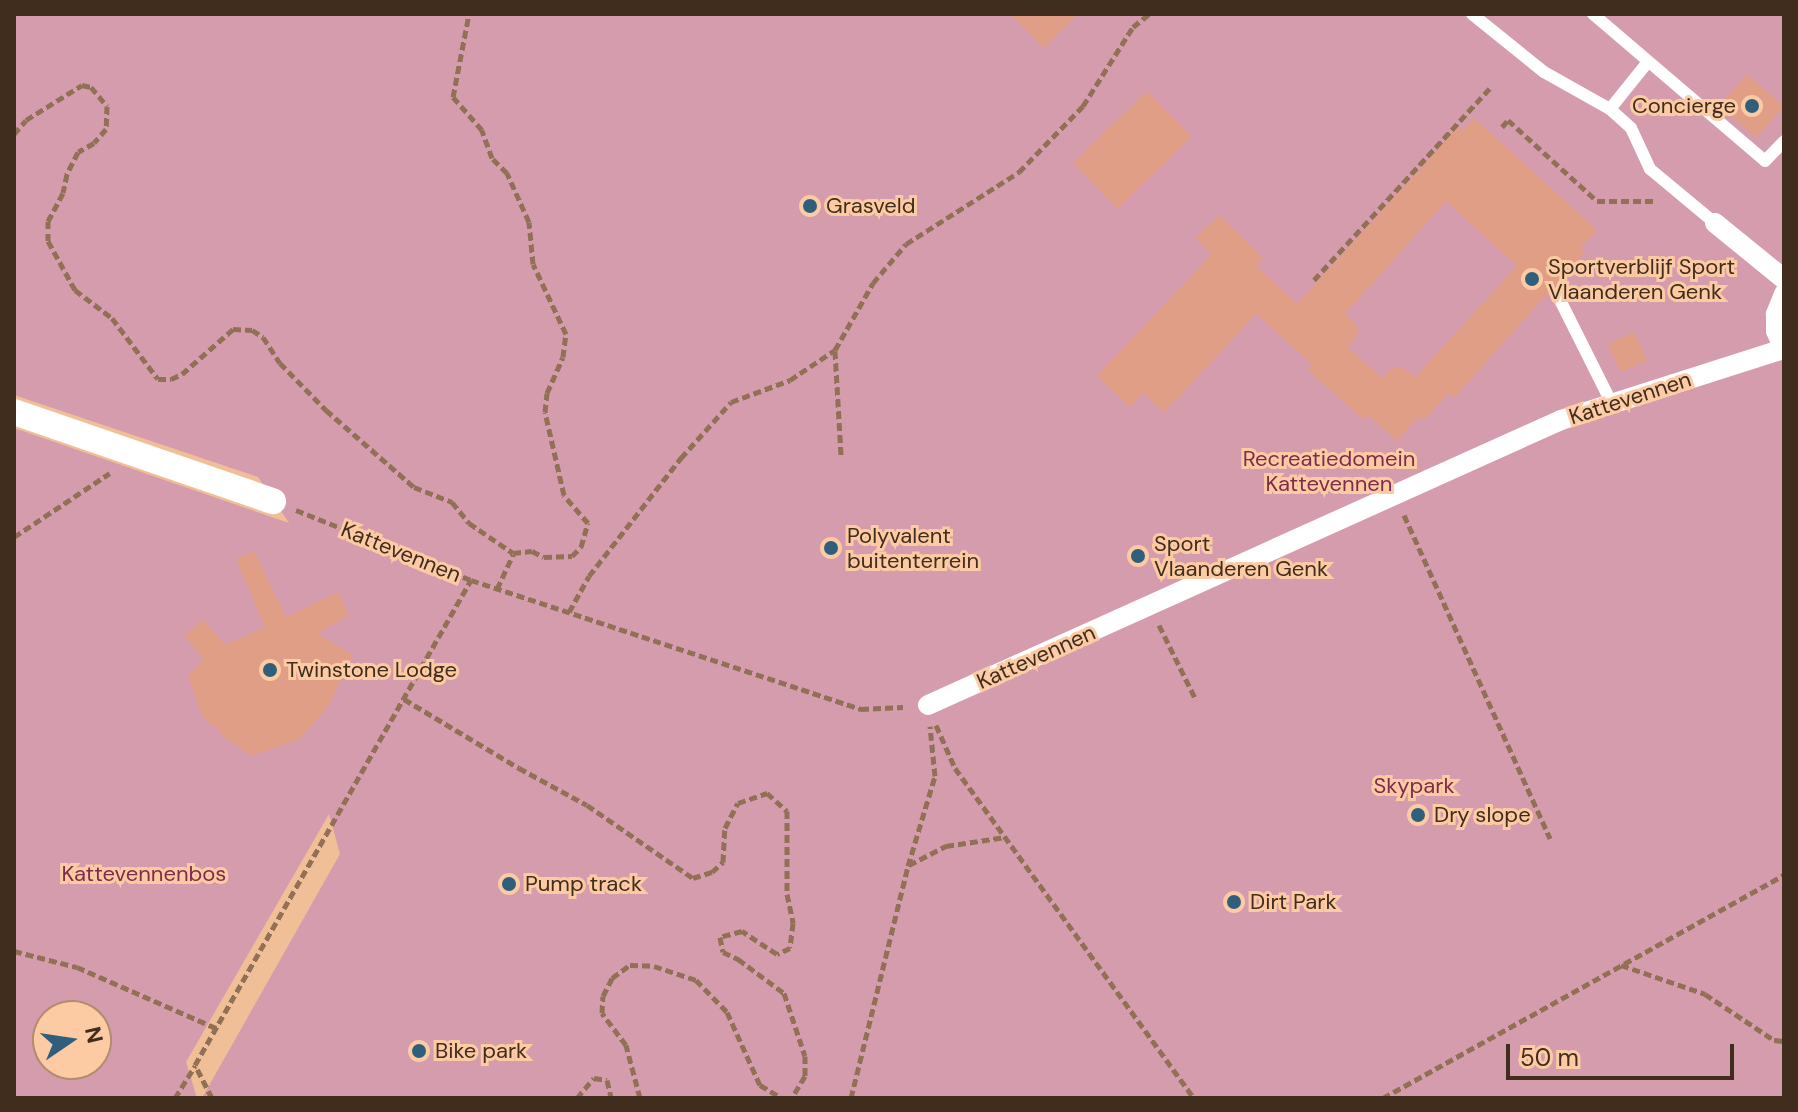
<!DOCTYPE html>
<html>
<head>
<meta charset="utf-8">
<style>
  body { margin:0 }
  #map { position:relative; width:1798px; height:1112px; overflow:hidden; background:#f0be97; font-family:"DM Sans",sans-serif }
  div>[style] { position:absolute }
  .green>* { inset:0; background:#d49cad }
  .building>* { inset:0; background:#e19e87; transform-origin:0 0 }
  .path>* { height:5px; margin-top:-2.5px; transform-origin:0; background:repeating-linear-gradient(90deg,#917056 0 8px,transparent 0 12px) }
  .service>* { height:12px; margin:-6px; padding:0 6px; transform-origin:6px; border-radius:6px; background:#fff }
  .pedestrian>* { height:20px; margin:-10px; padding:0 10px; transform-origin:10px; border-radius:10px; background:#fff }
  .minor>* { height:26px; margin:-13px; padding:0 13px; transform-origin:13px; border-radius:13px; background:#fff }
  .dots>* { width:22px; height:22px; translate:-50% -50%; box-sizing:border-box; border:4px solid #fdcba3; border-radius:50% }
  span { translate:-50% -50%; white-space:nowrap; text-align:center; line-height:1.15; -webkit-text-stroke:6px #fdcba3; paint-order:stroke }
  .poi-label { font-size:22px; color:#412d1e }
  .right { translate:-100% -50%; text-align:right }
  .left { translate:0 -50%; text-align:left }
  .street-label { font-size:22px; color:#412d1e }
  .park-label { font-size:22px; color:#7e2c4c }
  .frame { position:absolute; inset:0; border:16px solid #412d1e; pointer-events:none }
  .north { position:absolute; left:32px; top:1000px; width:80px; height:80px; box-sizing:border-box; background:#fdcba3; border:2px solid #b28c6e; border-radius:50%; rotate:77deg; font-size:22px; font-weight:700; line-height:32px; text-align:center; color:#412d1e }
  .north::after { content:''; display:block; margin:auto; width:28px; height:36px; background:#305f7e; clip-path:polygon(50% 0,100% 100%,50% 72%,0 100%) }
  .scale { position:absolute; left:1506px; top:1044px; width:228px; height:36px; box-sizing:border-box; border:4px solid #412d1e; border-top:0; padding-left:10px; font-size:24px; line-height:28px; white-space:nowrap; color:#412d1e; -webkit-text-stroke:6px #fdcba3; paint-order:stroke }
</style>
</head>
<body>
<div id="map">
  <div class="green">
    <i style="clip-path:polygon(evenodd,14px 14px,1784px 14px,1784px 1098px,202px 1098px,340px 854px,329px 814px,186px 1062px,197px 1098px,14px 1098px,14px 428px,289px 523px,258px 477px,14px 395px,14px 14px,48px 1016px,96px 1016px,96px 1064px,48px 1064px,48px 1016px)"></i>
  </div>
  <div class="building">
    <i style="clip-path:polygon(1010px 14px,1078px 14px,1044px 48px)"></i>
    <i style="left:1747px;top:74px;width:49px;height:42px;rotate:41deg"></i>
    <i style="left:1147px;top:91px;width:64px;height:103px;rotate:46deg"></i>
    <i style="clip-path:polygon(evenodd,1474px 118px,1597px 230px,1581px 248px,1585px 252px,1454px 398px,1449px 393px,1424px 420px,1419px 416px,1397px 441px,1368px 415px,1364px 420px,1307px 369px,1312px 364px,1256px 314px,1164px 413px,1143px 393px,1130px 407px,1097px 376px,1212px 254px,1195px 238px,1219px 215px,1263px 258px,1256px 266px,1297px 304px,1458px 127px,1462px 131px,1474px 118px,1446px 201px,1517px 266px,1415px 377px,1402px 367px,1392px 367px,1382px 378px,1347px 347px,1358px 335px,1357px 326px,1345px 314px,1446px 201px)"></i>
    <i style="left:1634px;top:332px;width:31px;height:29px;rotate:65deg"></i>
    <i style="clip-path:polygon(254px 551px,286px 617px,338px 592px,349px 615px,317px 634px,353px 655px,329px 705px,300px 739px,252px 756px,219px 733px,221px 732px,202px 716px,188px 675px,204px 659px,184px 636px,203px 619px,225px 645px,265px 627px,236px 559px)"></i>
  </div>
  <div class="path">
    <i style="left:1502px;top:127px;width:9px;rotate:-49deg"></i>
    <i style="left:1508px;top:120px;width:120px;rotate:42.3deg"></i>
    <i style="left:1597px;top:201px;width:58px"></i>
    <i style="left:14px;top:134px;width:18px;rotate:-49deg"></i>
    <i style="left:26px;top:120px;width:66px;rotate:-32deg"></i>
    <i style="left:82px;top:85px;width:9px;rotate:13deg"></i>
    <i style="left:91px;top:87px;width:25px;rotate:50deg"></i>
    <i style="left:107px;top:106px;width:23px;rotate:92deg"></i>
    <i style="left:106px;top:129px;width:18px;rotate:131deg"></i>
    <i style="left:94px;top:143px;width:18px;rotate:151deg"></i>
    <i style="left:78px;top:152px;width:25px;rotate:117deg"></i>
    <i style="left:67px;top:174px;width:19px;rotate:102deg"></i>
    <i style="left:63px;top:193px;width:32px;rotate:118deg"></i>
    <i style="left:48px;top:221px;width:20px;rotate:90deg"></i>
    <i style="left:48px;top:241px;width:56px;rotate:61.1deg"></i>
    <i style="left:75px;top:290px;width:46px;rotate:37.1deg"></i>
    <i style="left:112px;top:318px;width:76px;rotate:53deg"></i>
    <i style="left:158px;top:379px;width:13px"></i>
    <i style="left:171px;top:379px;width:12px;rotate:-24deg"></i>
    <i style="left:182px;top:374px;width:68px;rotate:-41.4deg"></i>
    <i style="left:233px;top:329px;width:19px;rotate:3deg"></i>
    <i style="left:252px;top:330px;width:13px;rotate:32deg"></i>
    <i style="left:263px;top:337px;width:31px;rotate:57deg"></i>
    <i style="left:280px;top:363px;width:66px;rotate:45.6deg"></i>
    <i style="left:326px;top:410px;width:117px;rotate:41.2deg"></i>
    <i style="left:414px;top:487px;width:41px;rotate:21.5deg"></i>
    <i style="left:452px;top:502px;width:27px;rotate:51deg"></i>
    <i style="left:469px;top:523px;width:53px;rotate:34.3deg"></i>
    <i style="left:513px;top:553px;width:19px;rotate:-6deg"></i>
    <i style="left:532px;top:551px;width:13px;rotate:27deg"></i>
    <i style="left:544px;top:557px;width:28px;rotate:-2deg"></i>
    <i style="left:572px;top:556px;width:13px;rotate:-45deg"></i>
    <i style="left:581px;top:547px;width:25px;rotate:-74deg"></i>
    <i style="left:588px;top:523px;width:37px;rotate:-131deg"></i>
    <i style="left:564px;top:495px;width:85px;rotate:-102.9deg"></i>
    <i style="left:545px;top:412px;width:19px;rotate:-84deg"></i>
    <i style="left:547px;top:393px;width:39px;rotate:-66deg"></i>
    <i style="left:563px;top:357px;width:23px;rotate:-83deg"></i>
    <i style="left:566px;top:334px;width:77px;rotate:-115.2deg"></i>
    <i style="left:533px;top:264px;width:42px;rotate:-95.4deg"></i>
    <i style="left:529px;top:222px;width:54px;rotate:-114.2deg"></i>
    <i style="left:507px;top:173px;width:21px;rotate:-135deg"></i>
    <i style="left:492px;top:158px;width:30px;rotate:-110deg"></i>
    <i style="left:482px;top:130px;width:44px;rotate:-131.3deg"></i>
    <i style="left:453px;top:97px;width:85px;rotate:-79.1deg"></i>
    <i style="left:1314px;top:280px;width:262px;rotate:-47.5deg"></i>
    <i style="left:835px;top:351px;width:105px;rotate:86.7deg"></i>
    <i style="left:296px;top:510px;width:188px;rotate:21.8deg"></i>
    <i style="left:471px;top:580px;width:411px;rotate:18.3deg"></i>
    <i style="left:861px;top:709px;width:42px;rotate:-2.7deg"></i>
    <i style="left:1404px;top:515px;width:355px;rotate:65.7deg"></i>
    <i style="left:14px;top:537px;width:115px;rotate:-33.7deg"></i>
    <i style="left:497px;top:589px;width:38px;rotate:-65deg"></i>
    <i style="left:569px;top:612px;width:41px;rotate:-60.9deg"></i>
    <i style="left:589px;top:576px;width:150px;rotate:-52.1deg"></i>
    <i style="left:681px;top:458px;width:75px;rotate:-48.2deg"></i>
    <i style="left:731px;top:402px;width:63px;rotate:-20.4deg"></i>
    <i style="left:790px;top:380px;width:54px;rotate:-33.7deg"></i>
    <i style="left:835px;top:350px;width:77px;rotate:-60.4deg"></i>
    <i style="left:873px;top:283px;width:51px;rotate:-49.8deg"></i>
    <i style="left:906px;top:244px;width:134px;rotate:-32.5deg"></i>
    <i style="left:1019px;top:172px;width:92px;rotate:-45.9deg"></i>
    <i style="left:1083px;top:106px;width:93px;rotate:-57.7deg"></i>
    <i style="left:1133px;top:27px;width:21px;rotate:-39deg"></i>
    <i style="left:1159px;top:625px;width:84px;rotate:63.7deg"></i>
    <i style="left:404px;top:699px;width:134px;rotate:31deg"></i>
    <i style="left:519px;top:768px;width:77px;rotate:28.6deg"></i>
    <i style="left:587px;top:805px;width:129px;rotate:34.6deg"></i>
    <i style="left:693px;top:878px;width:20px;rotate:-18deg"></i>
    <i style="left:712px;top:872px;width:15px;rotate:-42deg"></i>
    <i style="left:723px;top:862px;width:34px;rotate:-87deg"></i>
    <i style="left:725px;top:828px;width:28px;rotate:-63deg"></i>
    <i style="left:738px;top:803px;width:31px;rotate:-19deg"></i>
    <i style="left:767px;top:793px;width:27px;rotate:42deg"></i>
    <i style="left:787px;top:811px;width:83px;rotate:90deg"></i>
    <i style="left:787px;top:894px;width:30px;rotate:78deg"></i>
    <i style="left:793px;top:923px;width:25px;rotate:97deg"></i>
    <i style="left:790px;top:948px;width:14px;rotate:155deg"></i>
    <i style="left:777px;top:954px;width:42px;rotate:-146.7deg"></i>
    <i style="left:742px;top:931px;width:23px;rotate:165deg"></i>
    <i style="left:720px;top:937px;width:15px;rotate:79deg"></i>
    <i style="left:723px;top:952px;width:17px;rotate:25deg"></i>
    <i style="left:738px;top:959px;width:57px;rotate:36.5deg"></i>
    <i style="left:784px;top:993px;width:66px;rotate:71.6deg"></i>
    <i style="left:805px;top:1056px;width:20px;rotate:90deg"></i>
    <i style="left:805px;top:1076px;width:26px;rotate:121deg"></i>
    <i style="left:936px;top:725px;width:47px;rotate:66.2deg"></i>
    <i style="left:955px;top:768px;width:407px;rotate:54.1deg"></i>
    <i style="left:909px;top:865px;width:42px;rotate:-27.2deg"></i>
    <i style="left:946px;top:846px;width:60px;rotate:-8.7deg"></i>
    <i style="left:14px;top:951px;width:65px;rotate:14.3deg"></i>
    <i style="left:77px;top:967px;width:152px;rotate:23.7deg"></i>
    <i style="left:1621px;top:965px;width:89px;rotate:19deg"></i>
    <i style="left:1705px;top:994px;width:83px;rotate:33.7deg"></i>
    <i style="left:1774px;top:1040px;width:10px;rotate:6deg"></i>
    <i style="left:175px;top:1098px;width:38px;rotate:-58deg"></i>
    <i style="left:212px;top:1098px;width:37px;rotate:-117deg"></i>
    <i style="left:195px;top:1065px;width:558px;rotate:-60.36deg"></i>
    <i style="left:577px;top:1098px;width:26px;rotate:-50deg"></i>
    <i style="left:594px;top:1078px;width:13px;rotate:9deg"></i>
    <i style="left:607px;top:1080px;width:18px;rotate:77deg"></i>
    <i style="left:640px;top:1098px;width:55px;rotate:-104.8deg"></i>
    <i style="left:626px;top:1045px;width:40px;rotate:-127deg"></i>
    <i style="left:602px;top:1013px;width:17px;rotate:-87deg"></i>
    <i style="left:603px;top:996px;width:20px;rotate:-63deg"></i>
    <i style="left:612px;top:978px;width:22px;rotate:-36deg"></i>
    <i style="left:630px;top:965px;width:24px;rotate:2deg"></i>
    <i style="left:654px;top:966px;width:44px;rotate:18.4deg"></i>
    <i style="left:696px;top:980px;width:45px;rotate:45.9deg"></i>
    <i style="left:727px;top:1012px;width:80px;rotate:65.7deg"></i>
    <i style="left:760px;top:1085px;width:26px;rotate:31deg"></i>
    <i style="left:851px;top:1098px;width:239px;rotate:-76.2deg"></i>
    <i style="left:908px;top:866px;width:94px;rotate:-73.3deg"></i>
    <i style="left:935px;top:776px;width:50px;rotate:-95.7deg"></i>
    <i style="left:1383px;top:1098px;width:459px;rotate:-29.1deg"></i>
  </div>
  <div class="service">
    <i style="left:1472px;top:14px;width:92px;rotate:38.9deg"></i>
    <i style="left:1544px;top:72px;width:76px;rotate:29.3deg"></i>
    <i style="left:1610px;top:109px;width:28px;rotate:42deg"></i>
    <i style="left:1631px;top:128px;width:45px;rotate:65.1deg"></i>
    <i style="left:1650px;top:169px;width:85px;rotate:39.7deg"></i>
    <i style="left:1593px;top:14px;width:226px;rotate:40.5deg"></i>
    <i style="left:1765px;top:161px;width:28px;rotate:-46deg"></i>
    <i style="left:1610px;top:109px;width:59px;rotate:-51.2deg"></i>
    <i style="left:1558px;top:296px;width:121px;rotate:63.4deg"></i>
  </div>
  <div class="pedestrian">
    <i style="left:1715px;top:223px;width:89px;rotate:39.1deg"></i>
    <i style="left:1784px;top:294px;width:22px;rotate:112deg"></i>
    <i style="left:1776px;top:314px;width:17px;rotate:90deg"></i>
    <i style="left:1776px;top:331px;width:20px;rotate:66deg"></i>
    <i style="left:928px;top:705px;width:694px;rotate:-24.24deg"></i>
    <i style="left:1561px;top:420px;width:234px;rotate:-17.7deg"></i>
  </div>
  <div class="minor">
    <i style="left:14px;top:412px;width:274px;rotate:19deg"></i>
  </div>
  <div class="dots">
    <i style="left:1752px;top:106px;background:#305f7e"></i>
    <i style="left:810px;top:206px;background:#305f7e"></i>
    <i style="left:1532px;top:279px;background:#305f7e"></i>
    <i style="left:831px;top:548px;background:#305f7e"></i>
    <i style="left:1138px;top:556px;background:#305f7e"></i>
    <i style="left:270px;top:670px;background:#305f7e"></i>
    <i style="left:1418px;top:815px;background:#305f7e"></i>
    <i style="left:509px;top:884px;background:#305f7e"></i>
    <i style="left:1234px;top:902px;background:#305f7e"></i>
    <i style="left:419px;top:1051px;background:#305f7e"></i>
  </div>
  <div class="poi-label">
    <span class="right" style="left:1736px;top:106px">Concierge</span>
    <span class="left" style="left:826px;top:206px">Grasveld</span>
    <span class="left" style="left:1548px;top:279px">Sportverblijf Sport<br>Vlaanderen Genk</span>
    <span class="left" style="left:847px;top:548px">Polyvalent<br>buitenterrein</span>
    <span class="left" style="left:1154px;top:556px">Sport<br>Vlaanderen Genk</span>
    <span class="left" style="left:286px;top:670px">Twinstone Lodge</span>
    <span class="left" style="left:1434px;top:815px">Dry slope</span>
    <span class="left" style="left:525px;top:884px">Pump track</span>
    <span class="left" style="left:1250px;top:902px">Dirt Park</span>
    <span class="left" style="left:435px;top:1051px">Bike park</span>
  </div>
  <div class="street-label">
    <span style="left:1630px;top:398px;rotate:-18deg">Kattevennen</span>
    <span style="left:401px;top:552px;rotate:22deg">Kattevennen</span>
    <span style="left:1036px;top:657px;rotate:-24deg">Kattevennen</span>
  </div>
  <div class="park-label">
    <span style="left:1329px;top:471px">Recreatiedomein<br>Kattevennen</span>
    <span style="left:1414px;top:786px">Skypark</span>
    <span style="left:144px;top:874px">Kattevennenbos</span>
  </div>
  <div class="frame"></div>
  <div class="north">N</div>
  <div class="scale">50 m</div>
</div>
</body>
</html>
